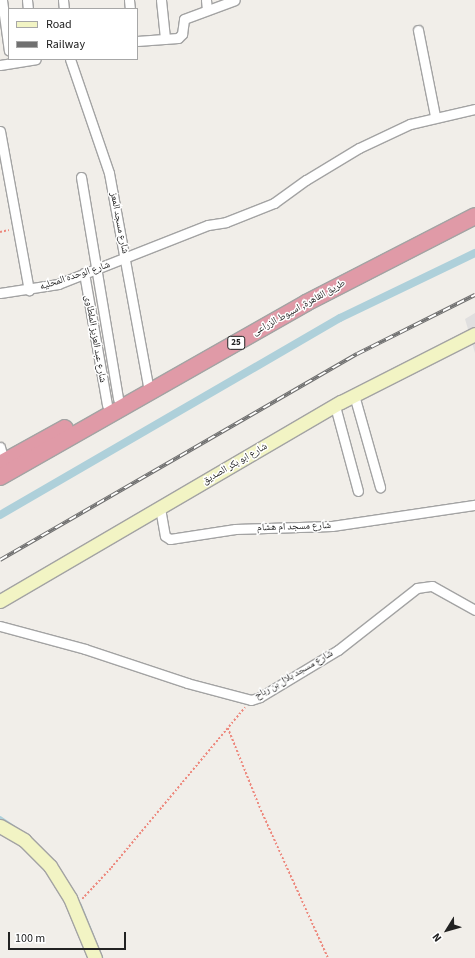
<!DOCTYPE html>
<html>
<head>
<meta charset="utf-8">
<style>
  body { margin:0 }
  #map { position:relative; width:475px; height:958px; overflow:hidden; background:#f1eee9; font-family:"Source Sans 3","Noto Naskh Arabic",sans-serif }
  div>[style] { position:absolute }
  .residential>* { inset:0; background:#e0dfdf }
  .stream>* { height:2.5px; margin:-1.25px; padding:0 1.25px; transform-origin:1.25px; border-radius:1.25px; background:#aed0da }
  .canal>* { height:8px; margin:-4px; padding:0 4px; transform-origin:4px; border-radius:4px; background:#aed0da }
  .path>* { height:1.5px; margin-top:-0.75px; transform-origin:0; background:repeating-linear-gradient(90deg,#ed897e 0 2px,transparent 0 4px) }
  .roads { filter:drop-shadow(1px 0 #a3a3a3) drop-shadow(-1px 0 #a3a3a3) drop-shadow(0 1px #a3a3a3) drop-shadow(0 -1px #a3a3a3) }
  .street>* { height:9px; margin:-4.5px; padding:0 4.5px; transform-origin:4.5px; border-radius:4.5px; background:#fff }
  .secondary>* { height:13px; margin:-6.5px; padding:0 6.5px; transform-origin:6.5px; border-radius:6.5px; background:#f2f4c4 }
  .highway>* { height:16px; margin:-8px; padding:0 8px; transform-origin:8px; border-radius:8px; background:#e09aa7 }
  .rail>* { height:4px; margin-top:-2px; transform-origin:0; background:repeating-linear-gradient(90deg,#fff 0 8px,#707070 0 16px); box-sizing:border-box; border-block:1px solid #707070 }
  span { translate:-50% -50%; white-space:nowrap; text-align:center; line-height:1.15; -webkit-text-stroke:3px #fff; paint-order:stroke }
  .shield-label span { padding:1px 3px; background:#fff; border:1px solid; border-radius:3px; -webkit-text-stroke-width:0 }
  .shield-label { font-size:9px; color:#222; font-weight:700 }
  .street-label { font-size:10px; color:#222 }
  .legend { position:absolute; left:8px; top:8px; width:130px; height:52px; box-sizing:border-box; background:#fff; border:1px solid #a7a7a7; margin:0; padding:5px 7px; list-style:none; font-size:12px; color:#222 }
  .legend li { display:flex; align-items:center; gap:8px; height:20px }
  .legend b { width:20px; border:1px solid #a7a7a7 }
  .north { position:absolute; left:427px; top:910px; width:40px; height:40px; -webkit-text-stroke:3px #fff; paint-order:stroke; rotate:233deg; font-size:11px; font-weight:700; line-height:16px; text-align:center; color:#222 }
  .north::after { content:''; display:block; margin:auto; width:14px; height:18px; background:#222; clip-path:polygon(50% 0,100% 100%,50% 72%,0 100%) }
  .scale { position:absolute; left:8px; top:932px; width:118px; height:18px; box-sizing:border-box; border:2px solid #222; border-top:0; padding-left:5px; font-size:12px; line-height:14px; white-space:nowrap; color:#222; -webkit-text-stroke:3px #fff; paint-order:stroke }
</style>
</head>
<body>
<div id="map">
  <div class="residential">
    <i style="clip-path:polygon(475px 313px,475px 353px,465px 319px)"></i>
  </div>
  <div class="stream">
    <i style="left:0;top:817px;width:25px;rotate:34deg"></i>
    <i style="left:80px;top:904px;width:58px;rotate:67.8deg"></i>
  </div>
  <div class="canal">
    <i style="left:0;top:515px;width:393px;rotate:-30.1deg"></i>
    <i style="left:340px;top:318px;width:150px;rotate:-25.7deg"></i>
  </div>
  <div class="path">
    <i style="left:0;top:232px;width:9px;rotate:-13deg"></i>
    <i style="left:228px;top:728px;width:88px;rotate:68.1deg"></i>
    <i style="left:261px;top:810px;width:162px;rotate:65.6deg"></i>
    <i style="left:82px;top:899px;width:42px;rotate:-46.9deg"></i>
    <i style="left:111px;top:868px;width:209px;rotate:-50.2deg"></i>
  </div>
  <div class="roads">
    <div class="street">
      <i style="left:2px;top:0;width:51px;rotate:82.2deg"></i>
      <i style="left:27px;top:0;width:9px;rotate:84deg"></i>
      <i style="left:63px;top:0;width:9px;rotate:84deg"></i>
      <i style="left:129px;top:0;width:9px;rotate:84deg"></i>
      <i style="left:161px;top:0;width:39px;rotate:84deg"></i>
      <i style="left:206px;top:0;width:10px;rotate:84deg"></i>
      <i style="left:418px;top:30px;width:88px;rotate:78.8deg"></i>
      <i style="left:137px;top:41px;width:41px;rotate:-4.2deg"></i>
      <i style="left:178px;top:38px;width:6px;rotate:-45deg"></i>
      <i style="left:182px;top:34px;width:15px;rotate:-82deg"></i>
      <i style="left:184px;top:19px;width:54px;rotate:-20.4deg"></i>
      <i style="left:70px;top:59px;width:120px;rotate:71.1deg"></i>
      <i style="left:109px;top:173px;width:223px;rotate:79.6deg"></i>
      <i style="left:0;top:65px;width:36px;rotate:-9deg"></i>
      <i style="left:0;top:131px;width:162px;rotate:79.7deg"></i>
      <i style="left:81px;top:177px;width:225px;rotate:80.5deg"></i>
      <i style="left:84px;top:273px;width:134px;rotate:80.1deg"></i>
      <i style="left:0;top:293px;width:59px;rotate:-8.8deg"></i>
      <i style="left:58px;top:284px;width:161px;rotate:-21.5deg"></i>
      <i style="left:208px;top:225px;width:18px;rotate:-9deg"></i>
      <i style="left:226px;top:222px;width:52px;rotate:-21.6deg"></i>
      <i style="left:274px;top:203px;width:39px;rotate:-36deg"></i>
      <i style="left:306px;top:180px;width:62px;rotate:-31.1deg"></i>
      <i style="left:359px;top:148px;width:56px;rotate:-25.2deg"></i>
      <i style="left:410px;top:124px;width:67px;rotate:-13deg"></i>
      <i style="left:354px;top:395px;width:96px;rotate:74.2deg"></i>
      <i style="left:335px;top:406px;width:88px;rotate:74.9deg"></i>
      <i style="left:0;top:447px;width:15px;rotate:74deg"></i>
      <i style="left:160px;top:508px;width:28px;rotate:80deg"></i>
      <i style="left:165px;top:536px;width:6px;rotate:31deg"></i>
      <i style="left:170px;top:539px;width:66px;rotate:-8.7deg"></i>
      <i style="left:235px;top:529px;width:97px;rotate:-1.8deg"></i>
      <i style="left:332px;top:526px;width:145px;rotate:-8.4deg"></i>
      <i style="left:0;top:626px;width:88px;rotate:15.1deg"></i>
      <i style="left:85px;top:649px;width:108px;rotate:18.4deg"></i>
      <i style="left:187px;top:683px;width:66px;rotate:14.9deg"></i>
      <i style="left:251px;top:700px;width:9px;rotate:-18deg"></i>
      <i style="left:260px;top:697px;width:91px;rotate:-31.1deg"></i>
      <i style="left:338px;top:650px;width:100px;rotate:-38.1deg"></i>
      <i style="left:417px;top:588px;width:15px;rotate:-8deg"></i>
      <i style="left:432px;top:586px;width:49px;rotate:29.2deg"></i>
    </div>
    <div class="secondary">
      <i style="left:0;top:601px;width:395px;rotate:-30.3deg"></i>
      <i style="left:341px;top:402px;width:150px;rotate:-26.9deg"></i>
      <i style="left:0;top:826px;width:28px;rotate:30deg"></i>
      <i style="left:24px;top:840px;width:37px;rotate:45deg"></i>
      <i style="left:50px;top:866px;width:38px;rotate:58deg"></i>
      <i style="left:70px;top:898px;width:65px;rotate:67.4deg"></i>
    </div>
    <div class="highway">
      <i style="left:0;top:464px;width:74px;rotate:-29deg"></i>
      <i style="left:0;top:477px;width:352px;rotate:-29.6deg"></i>
      <i style="left:306px;top:303px;width:190px;rotate:-27.2deg"></i>
    </div>
  </div>
  <div class="rail">
    <i style="left:0;top:560px;width:412px;rotate:-30deg"></i>
    <i style="left:357px;top:354px;width:132px;rotate:-26.6deg"></i>
  </div>
  <div class="shield-label">
    <span style="left:236px;top:343px">25</span>
  </div>
  <div class="street-label">
    <span style="left:119px;top:223px;rotate:79deg">شارع مسجد المعز</span>
    <span style="left:75px;top:276px;rotate:-18deg">شارع الوحده المحليه</span>
    <span style="left:299px;top:308px;rotate:-29deg">طريق القاهرة, اسيوط الزراعى</span>
    <span style="left:95px;top:339px;rotate:80deg">شارع عبد العزيز الملطاوى</span>
    <span style="left:235px;top:464px;rotate:-30deg">شارع ابو بكر الصديق</span>
    <span style="left:294px;top:527px;rotate:-2deg">شارع مسجد ام هشام</span>
    <span style="left:294px;top:675px;rotate:-30deg">شارع مسجد بلال بن رباح</span>
  </div>
  <ul class="legend">
  <li><b style="height:5px;background:#f2f4c4"></b>Road</li>
  <li><b style="height:5px;background:#707070"></b>Railway</li>
  </ul>
  <div class="north">N</div>
  <div class="scale">100 m</div>
</div>
</body>
</html>
